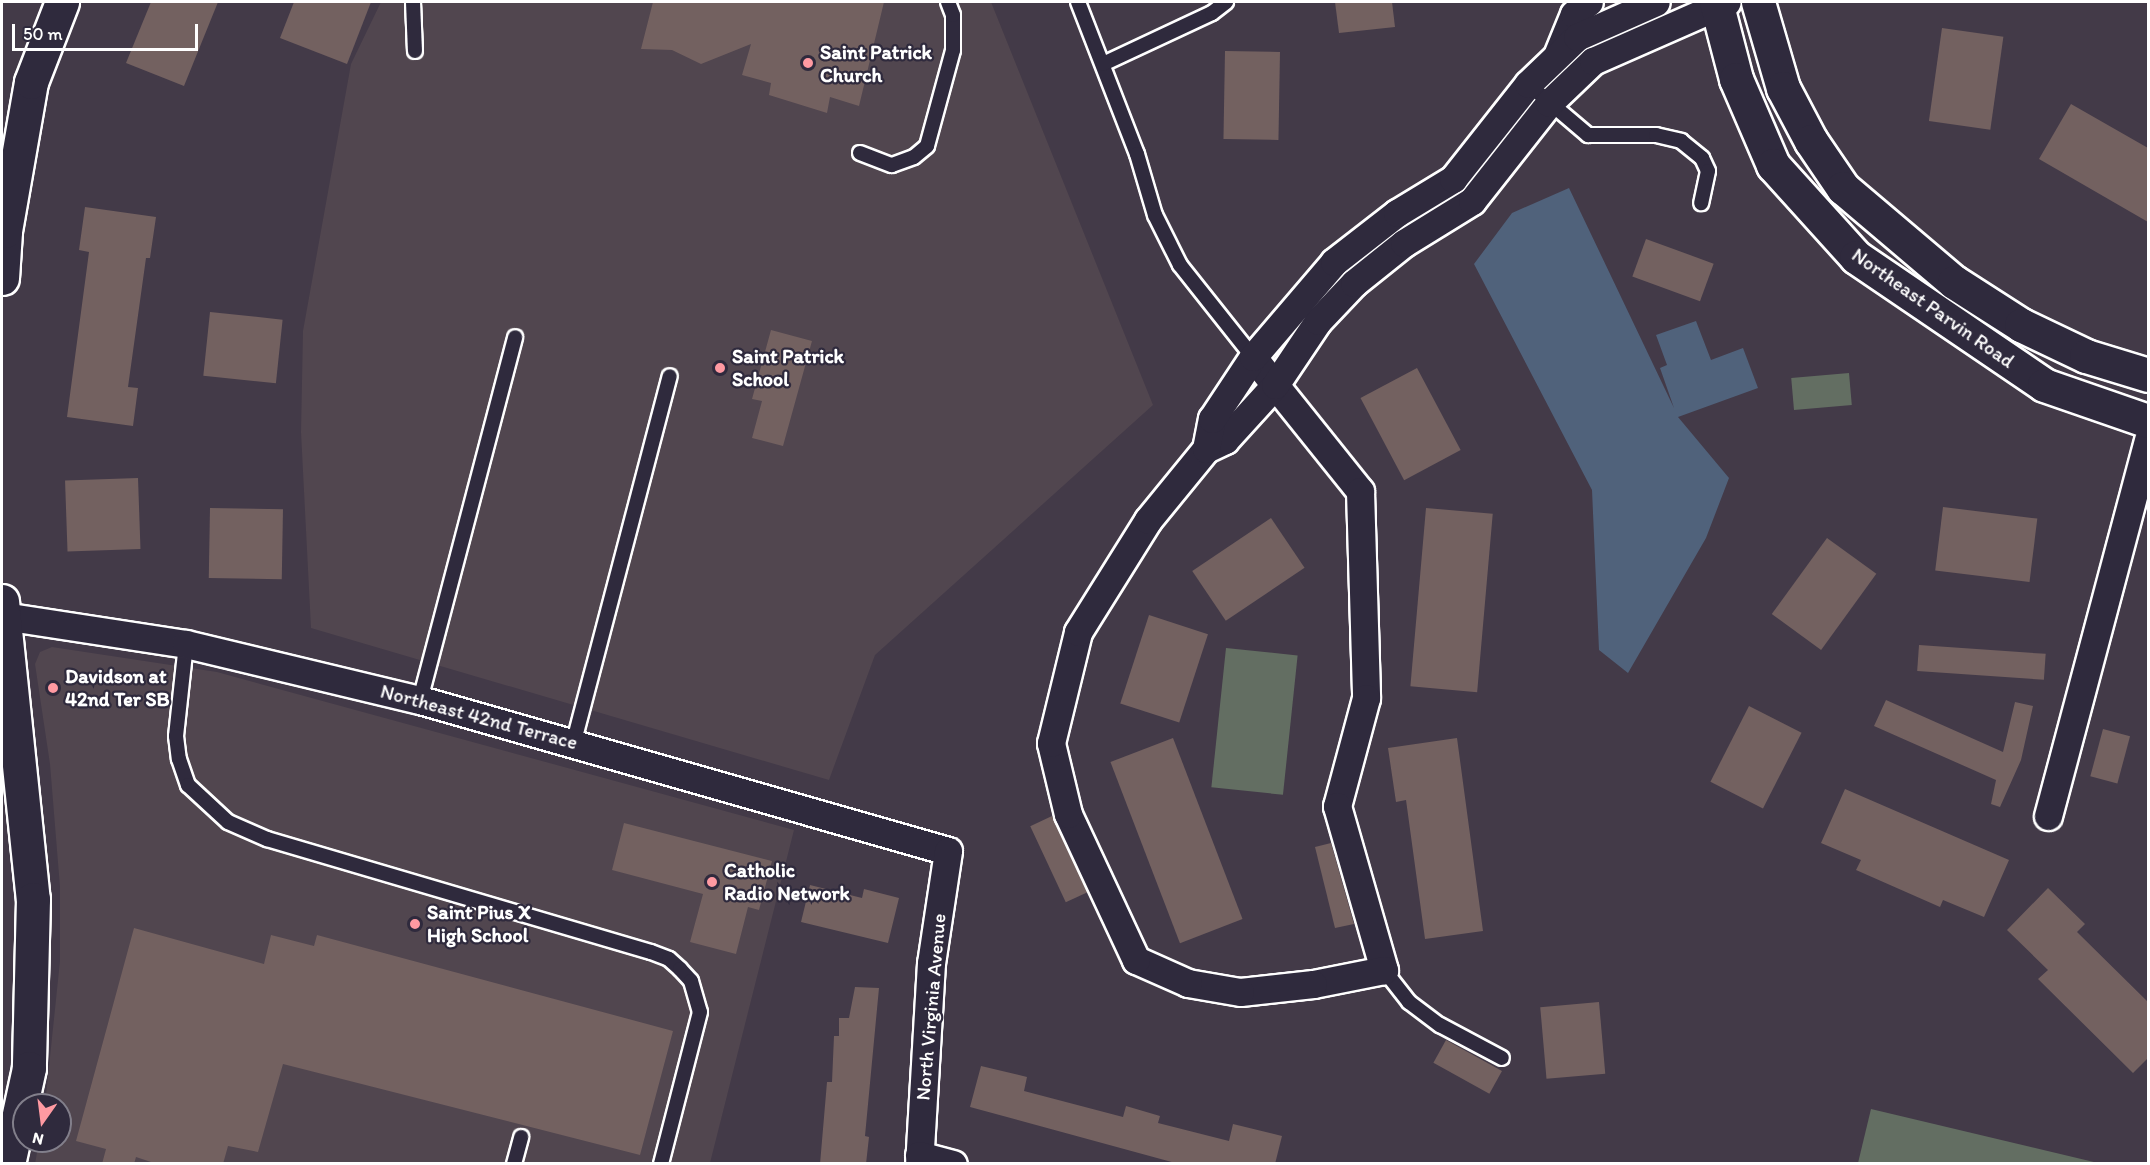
<!DOCTYPE html>
<html>
<head>
<meta charset="utf-8">
<style>
  body { margin:0 }
  #map { position:relative; width:2150px; height:1165px; overflow:hidden; background:#433a48; font-family:Itim,sans-serif }
  div>[style] { position:absolute }
  .built>* { inset:0; background:#51464f }
  .green>* { inset:0; background:#636e62; transform-origin:0 0 }
  .water>* { inset:0; background:#50627b }
  .building>* { inset:0; background:#736160; transform-origin:0 0 }
  .roads { filter:drop-shadow(2px 0 #fff) drop-shadow(-2px 0 #fff) drop-shadow(0 2px #fff) drop-shadow(0 -2px #fff) }
  .service>* { height:14px; margin:-7px; padding:0 7px; transform-origin:7px; border-radius:7px; background:#2f2a3d }
  .minor>* { height:27px; margin:-13.5px; padding:0 13.5px; transform-origin:13.5px; border-radius:13.5px; background:#2f2a3d }
  .tertiary>* { height:33px; margin:-16.5px; padding:0 16.5px; transform-origin:16.5px; border-radius:16.5px; background:#2f2a3d }
  .secondary>* { height:33px; margin:-16.5px; padding:0 16.5px; transform-origin:16.5px; border-radius:16.5px; background:#2f2a3d }
  .dots>* { width:16px; height:16px; translate:-50% -50%; box-sizing:border-box; border:3px solid #2f2a3d; border-radius:50% }
  span { translate:-50% -50%; white-space:nowrap; text-align:center; line-height:1.15; -webkit-text-stroke:4.5px #2f2a3d; paint-order:stroke }
  .poi-label { font-size:20px; color:#fff; font-weight:700 }
  .left { translate:0 -50%; text-align:left }
  .street-label { font-size:20px; color:#fff }
  .frame { position:absolute; inset:0; border:3px solid #fff; pointer-events:none }
  .north { position:absolute; left:12px; top:1093px; width:60px; height:60px; box-sizing:border-box; background:#2f2a3d; border:2px solid #827f8b; border-radius:50%; rotate:194deg; font-size:16px; font-weight:700; line-height:24px; text-align:center; color:#fff }
  .north::after { content:''; display:block; margin:auto; width:21px; height:27px; background:#ff9aa2; clip-path:polygon(50% 0,100% 100%,50% 72%,0 100%) }
  .scale { position:absolute; left:12px; top:24px; width:186px; height:27px; box-sizing:border-box; border:3px solid #fff; border-top:0; padding-left:8px; font-size:18px; line-height:21px; white-space:nowrap; color:#fff; -webkit-text-stroke:4px #2f2a3d; paint-order:stroke }
</style>
</head>
<body>
<div id="map">
  <div class="built">
    <i style="clip-path:polygon(381px 2px,991px 2px,1153px 405px,875px 655px,829px 780px,311px 628px,301px 432px,303px 331px,351px 64px)"></i>
    <i style="clip-path:polygon(52px 647px,217px 672px,794px 830px,710px 1163px,35px 1164px,39px 1141px,60px 1141px,60px 1105px,45px 1105px,60px 961px,60px 887px,50px 764px,35px 664px,40px 652px)"></i>
  </div>
  <div class="green">
    <i style="left:1849px;top:373px;width:32px;height:58px;rotate:85deg"></i>
    <i style="left:1226px;top:648px;width:72px;height:140px;rotate:6deg"></i>
    <i style="clip-path:polygon(1871px 1109px,2098px 1163px,1858px 1163px)"></i>
  </div>
  <div class="water">
    <i style="clip-path:polygon(1569px 188px,1674px 408px,1660px 368px,1667px 365px,1656px 335px,1696px 321px,1711px 360px,1743px 348px,1758px 388px,1678px 417px,1729px 478px,1706px 538px,1628px 673px,1599px 650px,1592px 490px,1474px 264px,1512px 213px)"></i>
  </div>
  <div class="building">
    <i style="clip-path:polygon(151px 2px,218px 2px,184px 86px,126px 63px)"></i>
    <i style="clip-path:polygon(294px 2px,371px 2px,347px 64px,280px 38px)"></i>
    <i style="clip-path:polygon(653px 2px,884px 2px,859px 106px,830px 97px,827px 113px,769px 95px,771px 83px,742px 75px,751px 44px,701px 64px,672px 50px,641px 49px)"></i>
    <i style="clip-path:polygon(1335px 2px,1392px 2px,1395px 27px,1339px 33px)"></i>
    <i style="left:1942px;top:28px;width:62px;height:94px;rotate:8deg"></i>
    <i style="left:1225px;top:51px;width:55px;height:88px;rotate:1deg"></i>
    <i style="clip-path:polygon(2071px 104px,2148px 148px,2148px 222px,2039px 159px)"></i>
    <i style="clip-path:polygon(85px 207px,156px 217px,150px 258px,146px 258px,128px 387px,138px 388px,133px 426px,67px 417px,89px 252px,79px 250px)"></i>
    <i style="left:1646px;top:239px;width:72px;height:40px;rotate:20deg"></i>
    <i style="left:210px;top:312px;width:73px;height:64px;rotate:6deg"></i>
    <i style="clip-path:polygon(771px 330px,812px 341px,783px 446px,752px 438px,762px 401px,752px 399px)"></i>
    <i style="left:1417px;top:368px;width:93px;height:64px;rotate:62deg"></i>
    <i style="left:138px;top:478px;width:71px;height:73px;rotate:88deg"></i>
    <i style="left:1943px;top:507px;width:95px;height:64px;rotate:7deg"></i>
    <i style="left:210px;top:508px;width:73px;height:70px;rotate:1deg"></i>
    <i style="left:1426px;top:508px;width:67px;height:179px;rotate:5deg"></i>
    <i style="left:1271px;top:518px;width:60px;height:95px;rotate:56deg"></i>
    <i style="left:1827px;top:538px;width:61px;height:94px;rotate:36deg"></i>
    <i style="left:1149px;top:615px;width:62px;height:93px;rotate:18deg"></i>
    <i style="left:1919px;top:645px;width:127px;height:26px;rotate:4deg"></i>
    <i style="clip-path:polygon(1886px 700px,2003px 752px,2015px 702px,2033px 706px,2021px 760px,2000px 807px,1991px 804px,1996px 780px,1874px 726px)"></i>
    <i style="left:1749px;top:706px;width:59px;height:85px;rotate:27deg"></i>
    <i style="left:2103px;top:729px;width:28px;height:49px;rotate:15deg"></i>
    <i style="left:1173px;top:738px;width:194px;height:67px;rotate:69deg"></i>
    <i style="clip-path:polygon(1457px 738px,1483px 931px,1425px 939px,1406px 800px,1396px 802px,1388px 748px)"></i>
    <i style="clip-path:polygon(1845px 789px,2009px 860px,1984px 917px,1943px 900px,1940px 907px,1856px 870px,1861px 860px,1821px 843px)"></i>
    <i style="left:1052px;top:816px;width:84px;height:24px;rotate:65deg"></i>
    <i style="clip-path:polygon(624px 823px,772px 861px,759px 910px,748px 907px,736px 954px,690px 942px,703px 894px,612px 870px)"></i>
    <i style="clip-path:polygon(1331px 843px,1354px 924px,1335px 928px,1315px 847px)"></i>
    <i style="clip-path:polygon(810px 885px,862px 898px,864px 889px,899px 898px,888px 943px,801px 922px)"></i>
    <i style="clip-path:polygon(2048px 888px,2085px 924px,2077px 932px,2148px 1002px,2148px 1058px,2133px 1073px,2038px 979px,2048px 970px,2007px 930px)"></i>
    <i style="clip-path:polygon(134px 928px,264px 964px,271px 935px,314px 946px,317px 935px,673px 1031px,640px 1155px,283px 1064px,258px 1152px,228px 1146px,223px 1164px,157px 1164px,136px 1157px,134px 1164px,102px 1164px,106px 1149px,76px 1141px)"></i>
    <i style="clip-path:polygon(855px 987px,879px 988px,865px 1136px,869px 1137px,866px 1164px,820px 1164px,827px 1082px,832px 1082px,834px 1036px,839px 1036px,839px 1018px,849px 1018px)"></i>
    <i style="left:1599px;top:1002px;width:72px;height:59px;rotate:85deg"></i>
    <i style="left:1446px;top:1040px;width:64px;height:26px;rotate:29deg"></i>
    <i style="clip-path:polygon(981px 1066px,1027px 1077px,1024px 1091px,1123px 1117px,1126px 1106px,1160px 1116px,1158px 1123px,1229px 1141px,1233px 1124px,1282px 1136px,1275px 1164px,1179px 1164px,970px 1107px)"></i>
  </div>
  <div class="roads">
    <div class="service">
      <i style="left:413px;top:2px;width:49px;rotate:87.7deg"></i>
      <i style="left:1078px;top:2px;width:163px;rotate:68.8deg"></i>
      <i style="left:1137px;top:154px;width:64px;rotate:73.6deg"></i>
      <i style="left:1155px;top:215px;width:56px;rotate:63.4deg"></i>
      <i style="left:1180px;top:265px;width:117px;rotate:51.6deg"></i>
      <i style="left:1103px;top:64px;width:120px;rotate:-25.1deg"></i>
      <i style="left:1212px;top:13px;width:18px;rotate:-38deg"></i>
      <i style="left:1528px;top:84px;width:79px;rotate:40.4deg"></i>
      <i style="left:1588px;top:135px;width:68px"></i>
      <i style="left:1656px;top:135px;width:26px;rotate:13deg"></i>
      <i style="left:1681px;top:141px;width:27px;rotate:39deg"></i>
      <i style="left:1702px;top:158px;width:14px;rotate:65deg"></i>
      <i style="left:1708px;top:171px;width:33px;rotate:102deg"></i>
      <i style="left:860px;top:153px;width:34px;rotate:21deg"></i>
      <i style="left:892px;top:165px;width:23px;rotate:-20deg"></i>
      <i style="left:914px;top:157px;width:17px;rotate:-40deg"></i>
      <i style="left:927px;top:146px;width:99px;rotate:-74.8deg"></i>
      <i style="left:953px;top:50px;width:35px;rotate:-90deg"></i>
      <i style="left:953px;top:15px;width:14px;rotate:-111deg"></i>
      <i style="left:186px;top:644px;width:93px;rotate:96.2deg"></i>
      <i style="left:176px;top:736px;width:23px;rotate:83deg"></i>
      <i style="left:179px;top:759px;width:28px;rotate:71deg"></i>
      <i style="left:188px;top:785px;width:54px;rotate:42.8deg"></i>
      <i style="left:228px;top:822px;width:43px;rotate:23.6deg"></i>
      <i style="left:267px;top:839px;width:400px;rotate:16.4deg"></i>
      <i style="left:651px;top:952px;width:19px;rotate:21deg"></i>
      <i style="left:669px;top:959px;width:15px;rotate:42deg"></i>
      <i style="left:680px;top:969px;width:16px;rotate:47deg"></i>
      <i style="left:691px;top:981px;width:32px;rotate:74deg"></i>
      <i style="left:700px;top:1012px;width:157px;rotate:104.4deg"></i>
      <i style="left:420px;top:700px;width:375px;rotate:-75.3deg"></i>
      <i style="left:574px;top:741px;width:377px;rotate:-75.3deg"></i>
      <i style="left:1384px;top:970px;width:41px;rotate:52deg"></i>
      <i style="left:1409px;top:1002px;width:39px;rotate:37deg"></i>
      <i style="left:1440px;top:1025px;width:70px;rotate:28deg"></i>
      <i style="left:514px;top:1164px;width:28px;rotate:-75deg"></i>
    </div>
    <div class="minor">
      <i style="left:1558px;top:53px;width:42px;rotate:-67.7deg"></i>
      <i style="left:1574px;top:14px;width:19px;rotate:-39deg"></i>
      <i style="left:1253px;top:357px;width:36px;rotate:52deg"></i>
      <i style="left:1275px;top:385px;width:136px;rotate:51.3deg"></i>
      <i style="left:1360px;top:491px;width:207px;rotate:88.3deg"></i>
      <i style="left:1366px;top:698px;width:112px;rotate:105deg"></i>
      <i style="left:1337px;top:806px;width:171px;rotate:74deg"></i>
      <i style="left:1384px;top:970px;width:72px;rotate:168.8deg"></i>
      <i style="left:1313px;top:984px;width:73px;rotate:173.7deg"></i>
      <i style="left:1240px;top:992px;width:53px;rotate:-170.2deg"></i>
      <i style="left:1188px;top:983px;width:57px;rotate:-156.1deg"></i>
      <i style="left:1136px;top:960px;width:161px;rotate:-115deg"></i>
      <i style="left:1068px;top:814px;width:73px;rotate:-103.5deg"></i>
      <i style="left:1051px;top:743px;width:114px;rotate:-76.3deg"></i>
      <i style="left:1078px;top:632px;width:132px;rotate:-58deg"></i>
      <i style="left:1148px;top:520px;width:92px;rotate:-50.8deg"></i>
      <i style="left:1206px;top:449px;width:21px;rotate:-25deg"></i>
      <i style="left:1225px;top:440px;width:74px;rotate:-47.7deg"></i>
      <i style="left:1275px;top:385px;width:77px;rotate:-56.1deg"></i>
      <i style="left:1318px;top:321px;width:52px;rotate:-46.5deg"></i>
      <i style="left:1354px;top:283px;width:64px;rotate:-38.7deg"></i>
      <i style="left:1404px;top:243px;width:80px;rotate:-31.7deg"></i>
      <i style="left:1472px;top:201px;width:125px;rotate:-51.8deg"></i>
      <i style="left:1549px;top:103px;width:61px;rotate:-43.7deg"></i>
      <i style="left:1593px;top:61px;width:146px;rotate:-23.8deg"></i>
      <i style="left:1206px;top:449px;width:31px;rotate:-79deg"></i>
      <i style="left:1212px;top:419px;width:74px;rotate:-56.5deg"></i>
      <i style="left:1253px;top:357px;width:125px;rotate:-49.5deg"></i>
      <i style="left:1334px;top:262px;width:80px;rotate:-37.9deg"></i>
      <i style="left:1397px;top:213px;width:66px;rotate:-31.3deg"></i>
      <i style="left:1453px;top:179px;width:121px;rotate:-51.7deg"></i>
      <i style="left:1528px;top:84px;width:68px;rotate:-43.8deg"></i>
      <i style="left:1577px;top:37px;width:86px;rotate:-23.9deg"></i>
      <i style="left:3px;top:616px;width:185px;rotate:8.7deg"></i>
      <i style="left:186px;top:644px;width:241px;rotate:13.5deg"></i>
      <i style="left:420px;top:700px;width:549px;rotate:15.96deg"></i>
      <i style="left:948px;top:851px;width:113px;rotate:98.6deg"></i>
      <i style="left:931px;top:963px;width:201px;rotate:93.4deg"></i>
      <i style="left:2048px;top:816px;width:390px;rotate:-75.1deg"></i>
      <i style="left:919px;top:1155px;width:35px;rotate:15deg"></i>
    </div>
    <div class="tertiary">
      <i style="left:2px;top:278px;width:47px;rotate:-86.3deg"></i>
      <i style="left:5px;top:231px;width:151px;rotate:-80.1deg"></i>
      <i style="left:31px;top:82px;width:86px;rotate:-68.8deg"></i>
      <i style="left:2px;top:601px;width:300px;rotate:84.1deg"></i>
      <i style="left:33px;top:899px;width:169px;rotate:91.4deg"></i>
      <i style="left:29px;top:1068px;width:98px;rotate:102.3deg"></i>
    </div>
    <div class="secondary">
      <i style="left:1716px;top:2px;width:80px;rotate:75.4deg"></i>
      <i style="left:1736px;top:79px;width:94px;rotate:66.7deg"></i>
      <i style="left:1773px;top:165px;width:124px;rotate:47.9deg"></i>
      <i style="left:1856px;top:257px;width:227px;rotate:34.2deg"></i>
      <i style="left:2044px;top:385px;width:110px;rotate:19.1deg"></i>
      <i style="left:1758px;top:2px;width:90px;rotate:73.8deg"></i>
      <i style="left:1783px;top:88px;width:60px;rotate:62.2deg"></i>
      <i style="left:1811px;top:141px;width:57px;rotate:55.8deg"></i>
      <i style="left:1843px;top:188px;width:145px;rotate:40.3deg"></i>
      <i style="left:1954px;top:282px;width:80px;rotate:32.7deg"></i>
      <i style="left:2021px;top:325px;width:72px;rotate:25.5deg"></i>
      <i style="left:2086px;top:356px;width:65px;rotate:17deg"></i>
    </div>
  </div>
  <div class="dots">
    <i style="left:808px;top:63px;background:#ff9aa2"></i>
    <i style="left:720px;top:368px;background:#ff9aa2"></i>
    <i style="left:53px;top:688px;background:#ff9aa2"></i>
    <i style="left:712px;top:882px;background:#ff9aa2"></i>
    <i style="left:415px;top:924px;background:#ff9aa2"></i>
  </div>
  <div class="poi-label">
    <span class="left" style="left:820px;top:64px">Saint Patrick<br>Church</span>
    <span class="left" style="left:732px;top:368px">Saint Patrick<br>School</span>
    <span class="left" style="left:65px;top:688px">Davidson at<br>42nd Ter SB</span>
    <span class="left" style="left:724px;top:882px">Catholic<br>Radio Network</span>
    <span class="left" style="left:427px;top:924px">Saint Pius X<br>High School</span>
  </div>
  <div class="street-label">
    <span style="left:1933px;top:308px;rotate:35deg">Northeast Parvin Road</span>
    <span style="left:479px;top:717px;rotate:15deg">Northeast 42nd Terrace</span>
    <span style="left:931px;top:1007px;rotate:-85deg">North Virginia Avenue</span>
  </div>
  <div class="frame"></div>
  <div class="north">N</div>
  <div class="scale">50 m</div>
</div>
</body>
</html>
